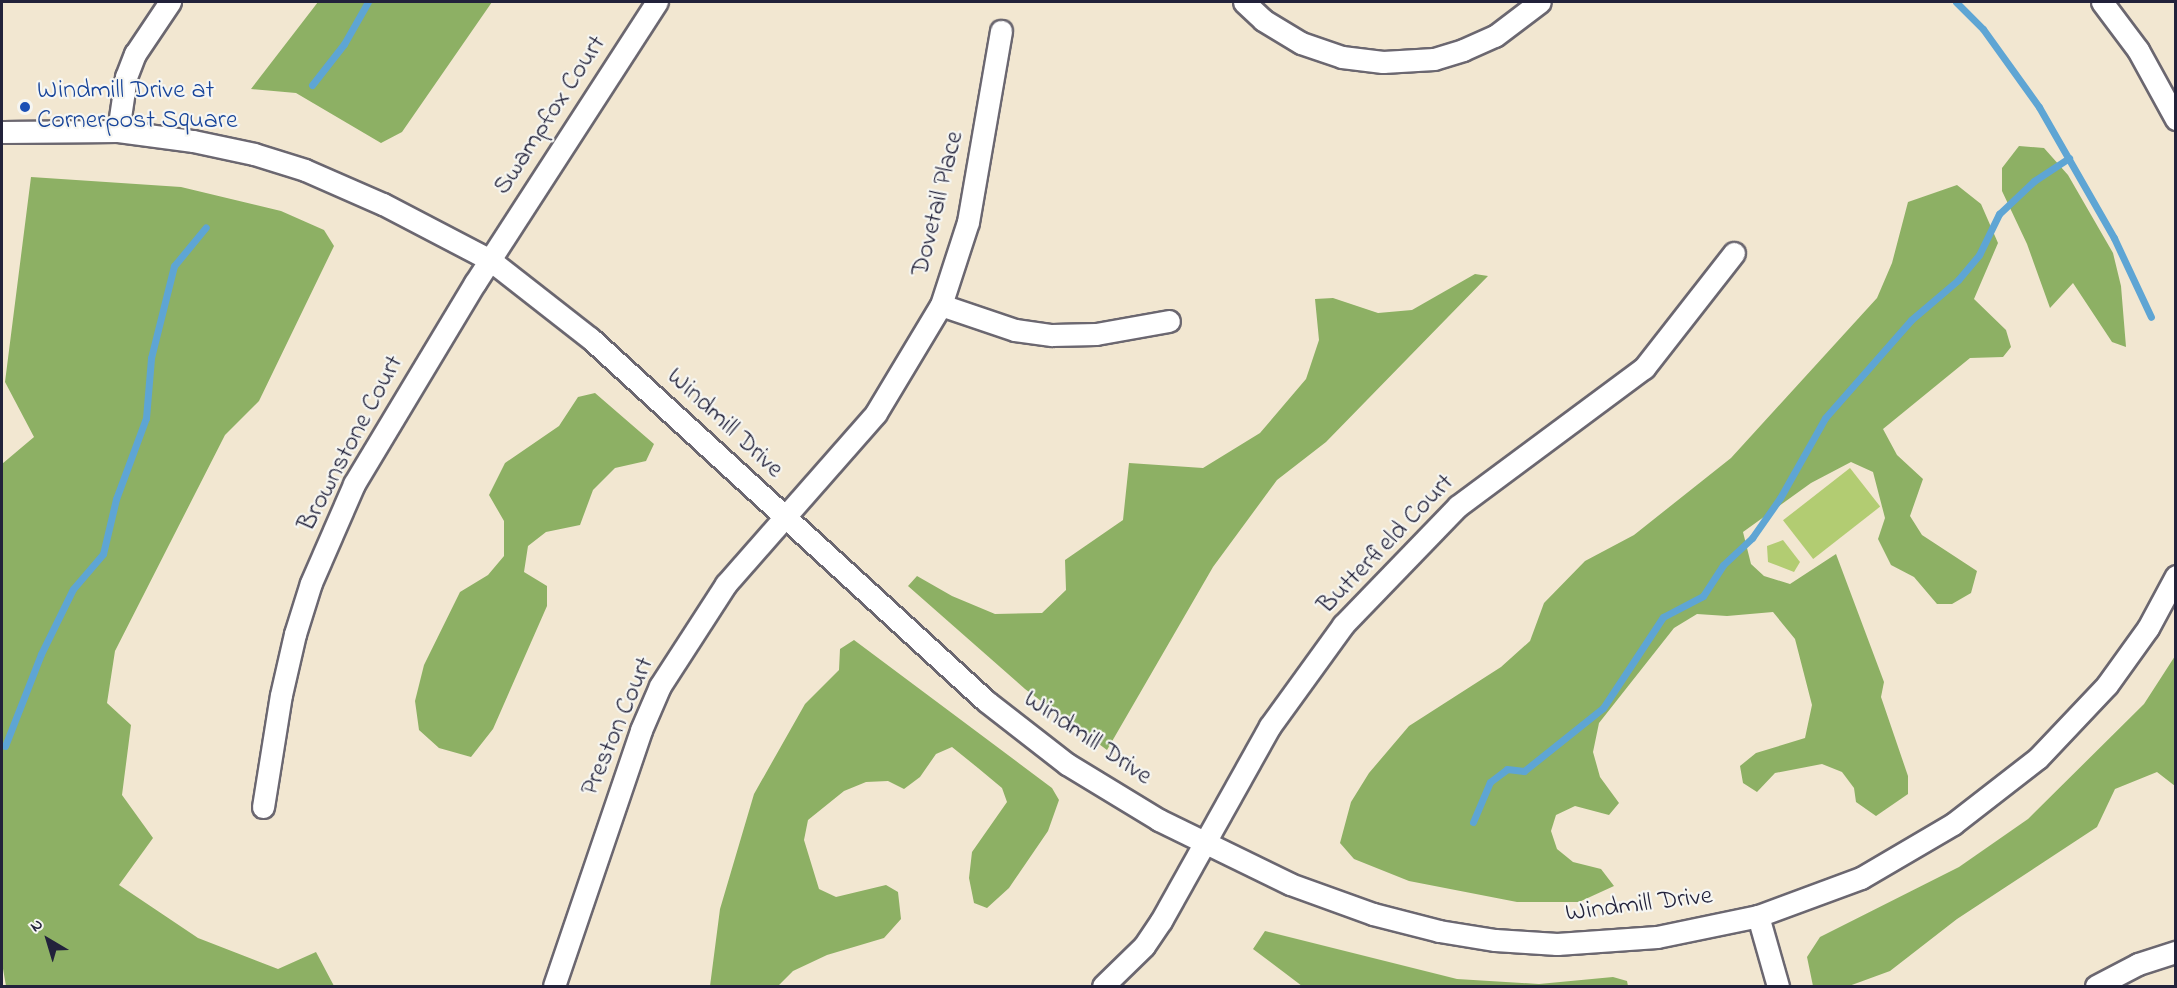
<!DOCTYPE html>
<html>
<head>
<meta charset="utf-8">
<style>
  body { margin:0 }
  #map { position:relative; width:2177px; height:988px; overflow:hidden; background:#f2e7d1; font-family:"Indie Flower",sans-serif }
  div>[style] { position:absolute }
  .green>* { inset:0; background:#b2cc72; transform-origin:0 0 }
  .forest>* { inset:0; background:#8db064 }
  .stream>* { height:7px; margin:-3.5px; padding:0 3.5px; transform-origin:3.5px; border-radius:3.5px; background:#5ea5d4 }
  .roads { filter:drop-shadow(2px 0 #6b6770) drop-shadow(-2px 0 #6b6770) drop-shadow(0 2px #6b6770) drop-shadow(0 -2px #6b6770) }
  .minor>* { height:21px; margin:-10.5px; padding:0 10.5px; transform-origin:10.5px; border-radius:10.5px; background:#fff }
  .dots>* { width:16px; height:16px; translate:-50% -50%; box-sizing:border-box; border:3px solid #f6f6f2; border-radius:50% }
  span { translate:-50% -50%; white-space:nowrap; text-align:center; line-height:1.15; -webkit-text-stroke:4.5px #f6f6f2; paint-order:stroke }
  .transit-label { font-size:26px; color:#164399 }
  .left { translate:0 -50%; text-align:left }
  .street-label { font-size:26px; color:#22223b }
  .frame { position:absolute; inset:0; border:3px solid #22223b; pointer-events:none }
  .north { position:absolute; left:18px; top:910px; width:60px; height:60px; -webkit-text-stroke:4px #f6f6f2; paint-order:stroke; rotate:322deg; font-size:16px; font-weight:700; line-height:24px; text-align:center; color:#22223b }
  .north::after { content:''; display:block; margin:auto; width:21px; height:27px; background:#22223b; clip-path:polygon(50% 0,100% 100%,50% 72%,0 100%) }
</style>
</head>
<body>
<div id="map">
  <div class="green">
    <i style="left:1850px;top:468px;width:49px;height:85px;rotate:52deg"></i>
    <i style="clip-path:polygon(1783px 540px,1800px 562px,1794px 572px,1768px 562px,1767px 546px)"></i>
  </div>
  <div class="forest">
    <i style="clip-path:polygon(318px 2px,492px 2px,402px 132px,381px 143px,296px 93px,251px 89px)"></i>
    <i style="clip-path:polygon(2019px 146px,2044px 148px,2068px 175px,2113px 253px,2121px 286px,2126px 347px,2112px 342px,2073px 283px,2050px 308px,2027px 244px,2002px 191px,2002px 168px)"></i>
    <i style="clip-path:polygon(31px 177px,181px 187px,281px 211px,324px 230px,334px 246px,259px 401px,225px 435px,115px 651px,107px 703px,131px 725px,122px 795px,153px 838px,119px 885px,198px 938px,278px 969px,316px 952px,334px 986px,6px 986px,2px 963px,2px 464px,34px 437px,5px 382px)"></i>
    <i style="clip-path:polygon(1957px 185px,1981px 204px,1998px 243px,1974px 299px,2006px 330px,2011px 347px,2003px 357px,1970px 358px,1883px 429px,1897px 455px,1923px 479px,1910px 516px,1922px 535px,1977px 571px,1971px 593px,1952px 604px,1937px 604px,1914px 577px,1891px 565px,1878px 539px,1885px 518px,1873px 472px,1851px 462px,1811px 483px,1743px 532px,1751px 564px,1764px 576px,1790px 584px,1836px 554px,1884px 682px,1881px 697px,1908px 776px,1908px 794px,1876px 816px,1856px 802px,1854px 788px,1842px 772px,1822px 764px,1775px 773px,1757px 792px,1743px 783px,1740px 766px,1756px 753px,1805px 738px,1812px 705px,1795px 639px,1773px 612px,1727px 616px,1697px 614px,1674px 628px,1599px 723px,1593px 752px,1600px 777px,1619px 803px,1609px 815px,1575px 806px,1556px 815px,1551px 831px,1557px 849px,1573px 862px,1601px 869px,1614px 886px,1579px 902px,1517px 902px,1409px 881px,1354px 859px,1340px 843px,1351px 802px,1369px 773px,1409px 726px,1501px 667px,1530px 641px,1544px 603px,1585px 561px,1634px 535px,1731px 458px,1877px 298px,1892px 263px,1908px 202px)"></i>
    <i style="clip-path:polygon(1475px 274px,1488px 276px,1326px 442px,1277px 480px,1213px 567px,1107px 750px,1025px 689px,908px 586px,917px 576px,952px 596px,995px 614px,1042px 613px,1066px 590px,1065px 560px,1123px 520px,1129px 463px,1203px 468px,1260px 433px,1306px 379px,1319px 340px,1315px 299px,1333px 298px,1378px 313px,1412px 310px)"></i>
    <i style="clip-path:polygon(595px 393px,654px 444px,646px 461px,615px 468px,593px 490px,580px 525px,546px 532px,528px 546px,524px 572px,547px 586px,547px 606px,493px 729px,471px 757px,439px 748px,419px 730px,415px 701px,424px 665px,460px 592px,488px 575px,504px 556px,504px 521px,489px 495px,505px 463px,559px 426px,578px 397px)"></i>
    <i style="clip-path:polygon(854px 640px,1052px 788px,1059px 800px,1048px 831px,1009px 888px,987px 908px,974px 903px,969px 878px,972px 852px,1007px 802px,1002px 788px,978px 768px,952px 747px,936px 754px,920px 777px,904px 789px,888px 781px,866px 782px,844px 791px,808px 820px,804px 840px,819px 889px,836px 897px,886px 885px,898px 892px,901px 919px,884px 938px,827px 955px,793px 971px,778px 986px,710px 986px,720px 909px,754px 794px,805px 704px,839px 670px,840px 649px)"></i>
    <i style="clip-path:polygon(2175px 656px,2175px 786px,2157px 772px,2115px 789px,2097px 827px,1957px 919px,1890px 971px,1849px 986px,1813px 986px,1807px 957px,1820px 937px,1959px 867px,2028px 819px,2144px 704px)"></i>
    <i style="clip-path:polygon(1265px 931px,1457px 979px,1539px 984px,1613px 977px,1627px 981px,1628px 986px,1302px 986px,1253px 949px)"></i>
  </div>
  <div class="stream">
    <i style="left:1956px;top:2px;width:38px;rotate:45deg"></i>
    <i style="left:1983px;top:29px;width:96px;rotate:54.3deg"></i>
    <i style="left:2039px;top:107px;width:151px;rotate:60.2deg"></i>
    <i style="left:2114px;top:238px;width:87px;rotate:64.9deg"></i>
    <i style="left:312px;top:85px;width:52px;rotate:-52deg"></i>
    <i style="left:344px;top:44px;width:48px;rotate:-60.3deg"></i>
    <i style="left:5px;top:746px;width:99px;rotate:-68.6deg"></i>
    <i style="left:41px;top:654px;width:72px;rotate:-63.8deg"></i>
    <i style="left:73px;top:589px;width:46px;rotate:-49.4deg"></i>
    <i style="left:103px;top:554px;width:57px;rotate:-76.7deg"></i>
    <i style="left:116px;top:499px;width:86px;rotate:-69.7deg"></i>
    <i style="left:146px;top:418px;width:60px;rotate:-85.2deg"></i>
    <i style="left:151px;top:358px;width:95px;rotate:-76deg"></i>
    <i style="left:174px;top:266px;width:50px;rotate:-50.6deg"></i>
    <i style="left:1473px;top:822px;width:43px;rotate:-67deg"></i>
    <i style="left:1490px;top:782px;width:21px;rotate:-37deg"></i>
    <i style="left:1507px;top:769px;width:17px;rotate:7deg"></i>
    <i style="left:1524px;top:771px;width:101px;rotate:-38.6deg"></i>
    <i style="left:1603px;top:708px;width:109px;rotate:-56.6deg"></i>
    <i style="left:1663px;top:617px;width:45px;rotate:-27.7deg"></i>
    <i style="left:1703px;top:596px;width:37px;rotate:-57deg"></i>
    <i style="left:1723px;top:565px;width:40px;rotate:-43deg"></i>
    <i style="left:1752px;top:538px;width:49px;rotate:-55deg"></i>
    <i style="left:1780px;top:498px;width:92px;rotate:-60.6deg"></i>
    <i style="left:1825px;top:418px;width:130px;rotate:-48.7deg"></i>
    <i style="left:1911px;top:320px;width:62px;rotate:-40.4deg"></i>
    <i style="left:1958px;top:280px;width:33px;rotate:-50deg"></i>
    <i style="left:1979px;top:255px;width:46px;rotate:-64deg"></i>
    <i style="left:1999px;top:214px;width:48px;rotate:-43.3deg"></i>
    <i style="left:2034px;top:181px;width:42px;rotate:-33.3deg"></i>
  </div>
  <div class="roads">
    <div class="minor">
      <i style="left:1244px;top:2px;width:26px;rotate:43deg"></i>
      <i style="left:1263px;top:20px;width:44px;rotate:31.2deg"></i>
      <i style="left:1301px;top:43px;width:43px;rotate:18.9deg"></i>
      <i style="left:1342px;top:57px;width:41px;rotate:7deg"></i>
      <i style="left:1383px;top:62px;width:51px;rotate:-3.4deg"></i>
      <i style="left:1434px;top:59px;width:30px;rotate:-17deg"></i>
      <i style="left:1463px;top:50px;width:35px;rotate:-24deg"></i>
      <i style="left:1495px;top:36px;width:56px;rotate:-37.1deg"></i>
      <i style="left:2102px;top:2px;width:60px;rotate:53.1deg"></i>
      <i style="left:2138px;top:50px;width:79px;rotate:61.2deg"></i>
      <i style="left:118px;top:131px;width:55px;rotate:-81.6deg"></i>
      <i style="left:126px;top:77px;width:25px;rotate:-69deg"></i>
      <i style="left:135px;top:54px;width:63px;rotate:-56.1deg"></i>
      <i style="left:2px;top:132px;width:116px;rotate:-0.5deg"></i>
      <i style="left:118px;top:131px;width:76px;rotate:7.6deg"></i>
      <i style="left:193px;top:141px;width:62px;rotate:12deg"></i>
      <i style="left:254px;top:154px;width:53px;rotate:17.4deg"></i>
      <i style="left:305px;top:170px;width:85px;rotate:23.6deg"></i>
      <i style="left:383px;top:204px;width:121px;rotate:27.6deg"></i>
      <i style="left:490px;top:260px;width:127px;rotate:38deg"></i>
      <i style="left:590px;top:338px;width:537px;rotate:42.51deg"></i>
      <i style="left:986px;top:701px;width:103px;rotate:37.9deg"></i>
      <i style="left:1067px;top:764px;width:108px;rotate:31.3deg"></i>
      <i style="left:1159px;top:820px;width:146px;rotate:26deg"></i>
      <i style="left:1290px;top:884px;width:88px;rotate:19.9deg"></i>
      <i style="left:1373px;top:914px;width:68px;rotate:14.4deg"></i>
      <i style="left:1439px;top:931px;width:57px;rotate:9.1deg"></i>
      <i style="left:1495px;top:940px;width:62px;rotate:3.7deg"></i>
      <i style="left:1557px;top:944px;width:100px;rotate:-4deg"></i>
      <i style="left:1657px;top:937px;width:103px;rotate:-11.7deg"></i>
      <i style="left:1758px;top:916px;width:110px;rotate:-20.3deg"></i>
      <i style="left:1861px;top:878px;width:107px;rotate:-30.4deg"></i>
      <i style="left:1953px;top:824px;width:108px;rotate:-37.8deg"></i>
      <i style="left:2038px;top:758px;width:100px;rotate:-46.6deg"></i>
      <i style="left:2107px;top:685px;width:70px;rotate:-54.3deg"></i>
      <i style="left:2148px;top:628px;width:59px;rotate:-61.7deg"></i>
      <i style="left:941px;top:305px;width:78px;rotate:18.7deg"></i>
      <i style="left:1015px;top:330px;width:37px;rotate:8deg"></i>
      <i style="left:1052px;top:335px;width:44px;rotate:-1.3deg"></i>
      <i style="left:1096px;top:334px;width:74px;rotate:-10.1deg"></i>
      <i style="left:263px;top:807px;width:113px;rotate:-80.9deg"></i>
      <i style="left:281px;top:695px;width:63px;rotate:-77.1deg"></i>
      <i style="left:295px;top:634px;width:53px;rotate:-72.6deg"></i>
      <i style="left:311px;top:583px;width:108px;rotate:-66.5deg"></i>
      <i style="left:354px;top:484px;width:235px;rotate:-59deg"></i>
      <i style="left:475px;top:283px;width:335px;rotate:-57.1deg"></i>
      <i style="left:1758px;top:916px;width:73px;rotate:74.1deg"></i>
      <i style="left:554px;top:986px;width:270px;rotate:-71.2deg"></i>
      <i style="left:641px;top:730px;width:48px;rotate:-66.6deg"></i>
      <i style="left:660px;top:686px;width:121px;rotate:-57.1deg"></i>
      <i style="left:726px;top:584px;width:227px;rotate:-48.7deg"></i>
      <i style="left:876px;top:413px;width:126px;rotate:-59deg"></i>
      <i style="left:941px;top:305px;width:87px;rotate:-72deg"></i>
      <i style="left:968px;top:222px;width:194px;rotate:-80.2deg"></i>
      <i style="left:1103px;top:986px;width:57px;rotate:-44.3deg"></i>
      <i style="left:1144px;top:946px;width:30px;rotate:-56deg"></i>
      <i style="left:1161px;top:921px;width:223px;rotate:-60.8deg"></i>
      <i style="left:1270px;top:726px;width:125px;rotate:-54.1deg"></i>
      <i style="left:1343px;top:625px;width:165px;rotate:-46deg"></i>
      <i style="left:1458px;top:506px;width:232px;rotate:-36.6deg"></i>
      <i style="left:1644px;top:368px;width:146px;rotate:-52deg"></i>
      <i style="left:2096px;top:986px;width:47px;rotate:-27.6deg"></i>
      <i style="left:2138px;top:964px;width:40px;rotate:-18deg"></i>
    </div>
  </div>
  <div class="dots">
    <i style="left:25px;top:107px;background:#1a4fb4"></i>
  </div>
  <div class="transit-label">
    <span class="left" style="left:37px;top:107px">Windmill Drive at<br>Cornerpost Square</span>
  </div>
  <div class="street-label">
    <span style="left:551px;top:116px;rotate:-57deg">Swampfox Court</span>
    <span style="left:939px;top:204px;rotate:-76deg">Dovetail Place</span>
    <span style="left:724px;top:424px;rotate:43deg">Windmill Drive</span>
    <span style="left:352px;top:444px;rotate:-62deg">Brownstone Court</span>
    <span style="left:1387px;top:545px;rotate:-46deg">Butterfield Court</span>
    <span style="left:619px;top:727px;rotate:-67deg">Preston Court</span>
    <span style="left:1087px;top:739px;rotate:34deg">Windmill Drive</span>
    <span style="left:1639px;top:906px;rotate:-7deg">Windmill Drive</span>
  </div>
  <div class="frame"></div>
  <div class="north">N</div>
</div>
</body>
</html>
